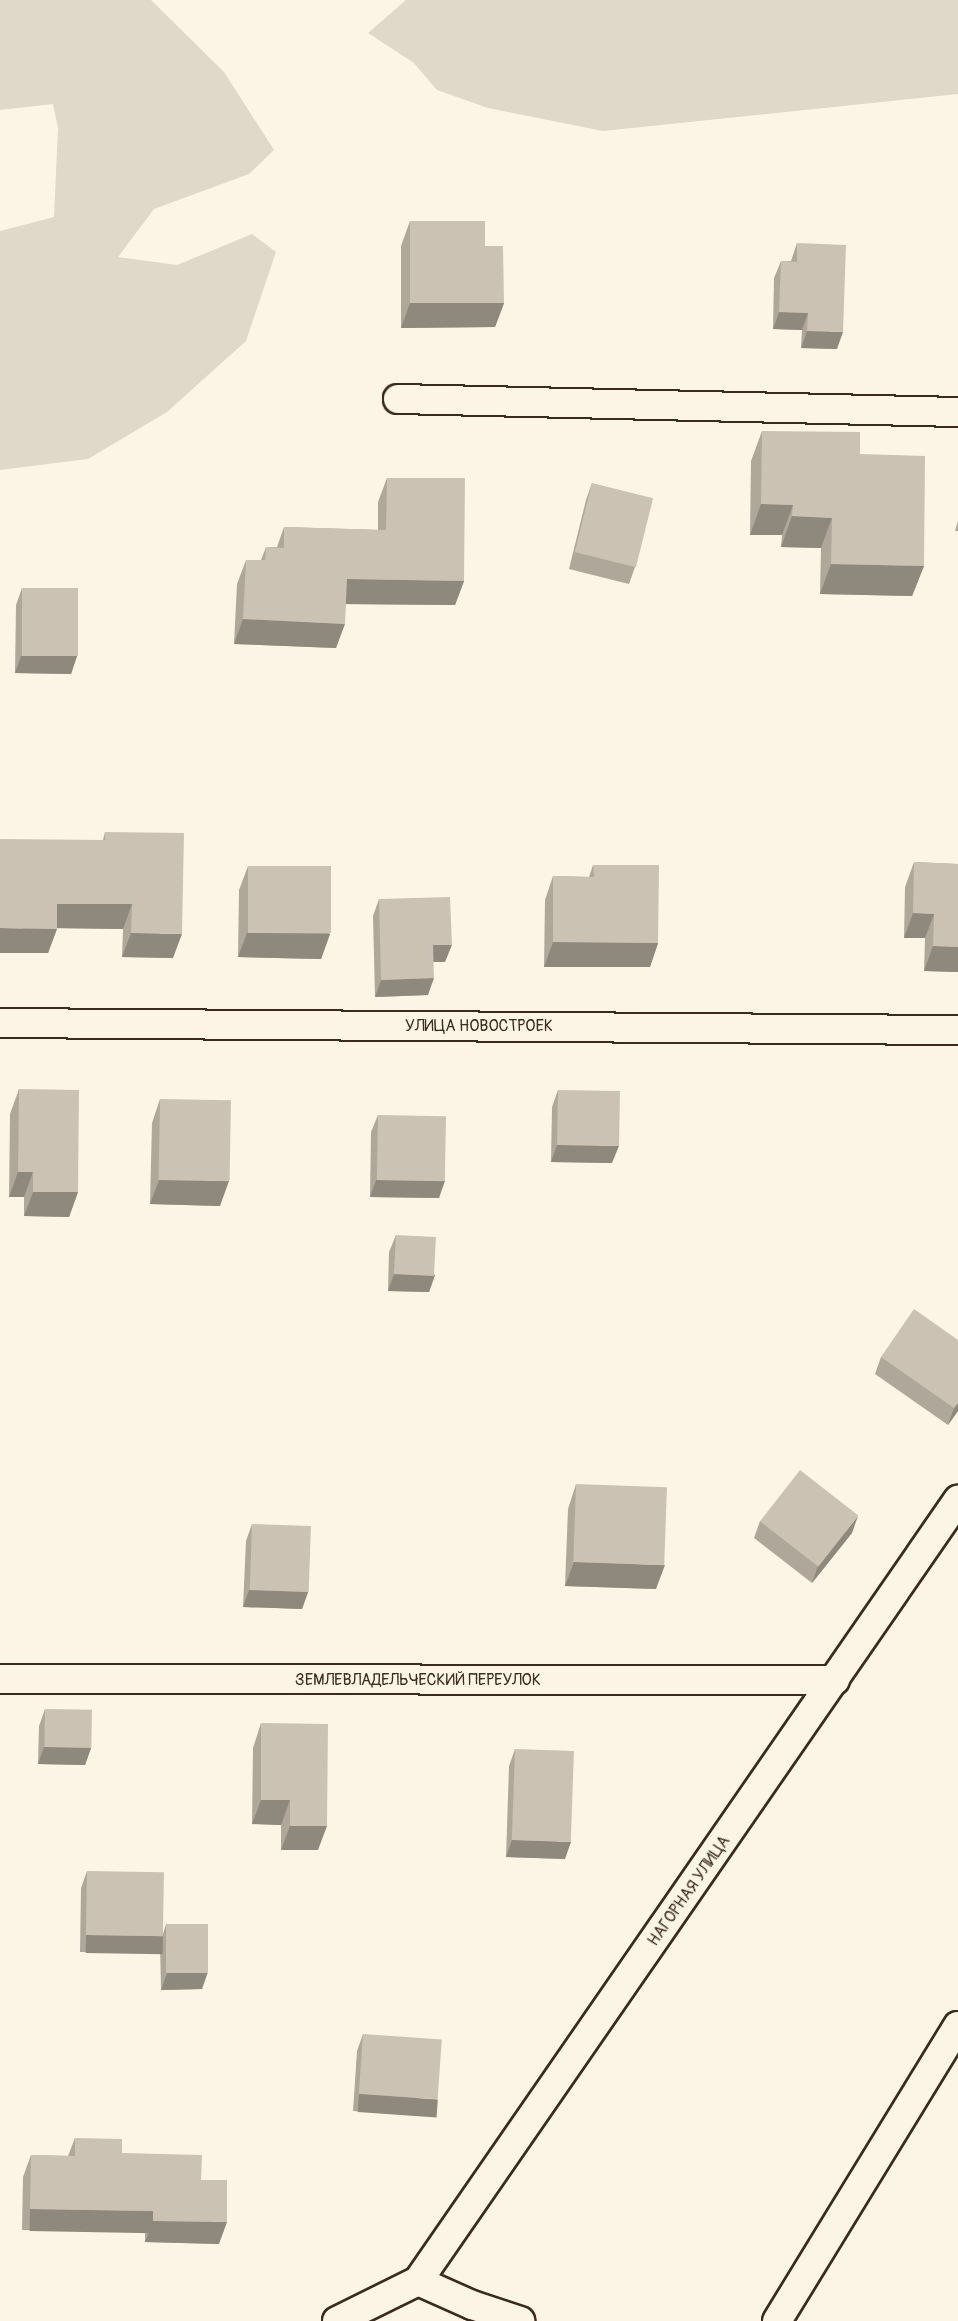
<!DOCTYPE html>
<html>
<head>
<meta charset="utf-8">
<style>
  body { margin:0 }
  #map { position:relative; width:958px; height:2321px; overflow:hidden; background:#fcf5e5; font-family:Pangolin,sans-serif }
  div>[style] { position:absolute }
  .green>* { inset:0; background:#e0d8c8 }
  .roads { filter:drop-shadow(2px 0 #3b2a1e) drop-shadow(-2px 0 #3b2a1e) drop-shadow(0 2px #3b2a1e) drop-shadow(0 -2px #3b2a1e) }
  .minor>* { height:28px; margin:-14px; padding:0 14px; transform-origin:14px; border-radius:14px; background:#fcf5e5 }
  .wall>* { inset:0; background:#afa79a }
  .shaded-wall>* { inset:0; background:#8f887d; transform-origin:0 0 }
  .building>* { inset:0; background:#ccc2b3; transform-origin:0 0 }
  span { translate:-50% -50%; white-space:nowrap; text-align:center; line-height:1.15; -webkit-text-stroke:4.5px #fcf5e5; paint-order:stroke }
  .street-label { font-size:16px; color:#3b2a1e }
</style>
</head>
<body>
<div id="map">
  <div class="green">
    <i style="clip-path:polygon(0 0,151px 0,224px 72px,274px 150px,249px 174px,154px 209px,118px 257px,177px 265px,252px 234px,276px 252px,246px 341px,167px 412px,88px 459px,0 470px,0 231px,54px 217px,58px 128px,53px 104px,0 110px)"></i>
    <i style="clip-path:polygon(406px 0,958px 0,958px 94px,603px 131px,488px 108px,437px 90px,414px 63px,368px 33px)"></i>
  </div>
  <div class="roads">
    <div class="minor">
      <i style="left:398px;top:399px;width:560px;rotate:1.33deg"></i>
      <i style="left:0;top:1023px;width:958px;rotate:0.42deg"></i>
      <i style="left:0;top:1679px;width:835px;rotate:0.07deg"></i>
      <i style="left:418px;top:2281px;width:59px;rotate:24deg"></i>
      <i style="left:472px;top:2305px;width:51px;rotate:18.4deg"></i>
      <i style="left:337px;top:2321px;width:90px;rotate:-26.3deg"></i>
      <i style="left:418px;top:2281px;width:950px;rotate:-55.34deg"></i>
      <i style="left:777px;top:2321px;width:346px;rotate:-58.5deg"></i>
    </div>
  </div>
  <div class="wall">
    <i style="clip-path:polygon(410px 221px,485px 246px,504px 303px,495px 327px,401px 328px,401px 246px)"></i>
    <i style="clip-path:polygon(797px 243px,837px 349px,801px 348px,802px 330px,773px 329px,774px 278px,781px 261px,791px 261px)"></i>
    <i style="clip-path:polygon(762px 431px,860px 454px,924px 566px,912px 596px,820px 594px,821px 548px,781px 547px,782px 535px,750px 535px,751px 461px)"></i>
    <i style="clip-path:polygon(387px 478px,464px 581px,455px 605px,346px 604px,336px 648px,234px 644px,237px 584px,246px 560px,261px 560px,266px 547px,277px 547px,284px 527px,378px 530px,378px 502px)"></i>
    <i style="clip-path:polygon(592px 483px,635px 567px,629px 584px,569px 569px,586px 500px)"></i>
    <i style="clip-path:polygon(958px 521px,958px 531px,955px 531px)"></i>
    <i style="clip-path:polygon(22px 588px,77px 656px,71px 674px,15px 673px,16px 605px)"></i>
    <i style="clip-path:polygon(105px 832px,173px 958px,122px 957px,123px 929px,57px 928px,48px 953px,0 953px,103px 840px)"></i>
    <i style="clip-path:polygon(914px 862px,958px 864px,958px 972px,924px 971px,925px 938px,904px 938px,905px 887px)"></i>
    <i style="clip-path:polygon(593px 865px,658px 943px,650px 967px,544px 967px,545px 900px,553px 876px,589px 877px)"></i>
    <i style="clip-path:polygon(248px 866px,330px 934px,321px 959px,238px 957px,239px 890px)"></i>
    <i style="clip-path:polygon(379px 899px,445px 962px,433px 962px,428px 995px,375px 997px,373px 916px)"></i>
    <i style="clip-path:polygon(19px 1089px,78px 1192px,69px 1217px,24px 1216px,24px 1197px,9px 1197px,10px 1114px)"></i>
    <i style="clip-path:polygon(558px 1090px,612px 1163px,551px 1162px,552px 1107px)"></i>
    <i style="clip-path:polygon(160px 1099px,220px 1206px,150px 1204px,152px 1123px)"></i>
    <i style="clip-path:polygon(378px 1115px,439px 1198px,370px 1197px,371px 1132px)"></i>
    <i style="clip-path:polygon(396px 1235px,435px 1275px,429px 1292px,388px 1291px,389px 1252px)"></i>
    <i style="clip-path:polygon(958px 1340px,958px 1411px,948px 1425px,875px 1374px,881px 1357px)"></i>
    <i style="clip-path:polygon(576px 1484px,656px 1589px,565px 1586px,568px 1509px)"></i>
    <i style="clip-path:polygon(760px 1521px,852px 1533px,812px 1583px,754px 1538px)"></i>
    <i style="clip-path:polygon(252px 1524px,308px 1592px,302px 1609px,243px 1607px,246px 1541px)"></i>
    <i style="clip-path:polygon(45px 1709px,91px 1748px,85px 1765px,38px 1764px,39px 1726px)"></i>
    <i style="clip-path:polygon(261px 1723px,318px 1850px,281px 1850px,281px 1825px,252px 1824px,253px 1748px)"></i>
    <i style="clip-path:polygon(515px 1749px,565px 1859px,506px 1857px,509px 1766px)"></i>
    <i style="clip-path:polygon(87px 1871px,163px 1934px,166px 1924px,202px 1989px,161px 1990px,160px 1943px,157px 1953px,80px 1952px,81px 1888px)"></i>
    <i style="clip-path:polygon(363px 2034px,432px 2116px,353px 2111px,357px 2051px)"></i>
    <i style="clip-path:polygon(75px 2138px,201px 2180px,219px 2244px,145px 2242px,145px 2232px,22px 2230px,23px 2177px,31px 2155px,68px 2156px)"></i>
  </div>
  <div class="shaded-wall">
    <i style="clip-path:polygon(410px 303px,504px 303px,495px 327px,401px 328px)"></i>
    <i style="clip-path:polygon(779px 312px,808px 313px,802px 330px,773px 329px)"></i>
    <i style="clip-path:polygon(807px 331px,843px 332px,837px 349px,801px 348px)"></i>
    <i style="clip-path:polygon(761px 504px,793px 505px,782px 535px,750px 535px)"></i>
    <i style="clip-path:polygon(792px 516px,832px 518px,821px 548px,781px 547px)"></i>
    <i style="clip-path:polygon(831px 564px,924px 566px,912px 596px,820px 594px)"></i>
    <i style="clip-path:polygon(347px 579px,464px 581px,455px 605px,338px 604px)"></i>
    <i style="clip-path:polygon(243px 619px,345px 624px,336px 648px,234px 644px)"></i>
    <i style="clip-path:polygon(21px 656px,77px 656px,71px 674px,15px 673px)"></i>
    <i style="clip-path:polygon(57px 904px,132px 904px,123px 929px,48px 928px)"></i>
    <i style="clip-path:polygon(913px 913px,934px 914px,925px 938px,904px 938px)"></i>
    <i style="clip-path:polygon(0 928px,57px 929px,48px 953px,0 953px)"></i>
    <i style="clip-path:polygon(131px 933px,182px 934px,173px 958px,122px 957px)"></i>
    <i style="clip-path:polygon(247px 933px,330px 934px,321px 959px,238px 957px)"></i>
    <i style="clip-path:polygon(553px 942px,658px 943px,650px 967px,544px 967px)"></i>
    <i style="clip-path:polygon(433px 945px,452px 945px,445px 962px,427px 962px)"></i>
    <i style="clip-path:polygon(933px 946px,958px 947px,958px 972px,924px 971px)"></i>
    <i style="clip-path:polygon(434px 978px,428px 995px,375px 997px,381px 980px)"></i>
    <i style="clip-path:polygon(557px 1145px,619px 1146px,612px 1163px,551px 1162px)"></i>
    <i style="clip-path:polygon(18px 1172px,33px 1172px,24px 1197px,9px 1197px)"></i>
    <i style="clip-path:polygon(159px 1180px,229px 1181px,220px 1206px,150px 1204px)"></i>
    <i style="clip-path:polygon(376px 1180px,445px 1181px,439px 1198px,370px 1197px)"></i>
    <i style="clip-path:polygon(33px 1192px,78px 1192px,69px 1217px,24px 1216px)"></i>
    <i style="clip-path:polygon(394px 1274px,435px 1275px,429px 1292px,388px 1291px)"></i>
    <i style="clip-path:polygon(958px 1403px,958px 1411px,948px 1425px,954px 1408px)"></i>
    <i style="clip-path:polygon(858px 1516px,852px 1533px,812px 1583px,818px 1566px)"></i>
    <i style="clip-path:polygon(574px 1562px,665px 1565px,656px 1589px,565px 1586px)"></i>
    <i style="clip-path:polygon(249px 1590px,308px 1592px,302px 1609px,243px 1607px)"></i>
    <i style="clip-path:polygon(44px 1747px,91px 1748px,85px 1765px,38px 1764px)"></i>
    <i style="clip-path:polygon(261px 1800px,290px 1800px,281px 1825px,252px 1824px)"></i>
    <i style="clip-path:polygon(290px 1826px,327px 1826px,318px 1850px,281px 1850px)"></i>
    <i style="clip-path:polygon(512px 1840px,571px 1842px,565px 1859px,506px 1857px)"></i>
    <i style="left:86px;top:1935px;width:77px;height:18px;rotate:1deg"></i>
    <i style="clip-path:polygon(208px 1972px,202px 1989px,161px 1990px,167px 1973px)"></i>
    <i style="left:359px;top:2094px;width:79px;height:18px;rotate:4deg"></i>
    <i style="left:30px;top:2209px;width:123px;height:22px;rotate:1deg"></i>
    <i style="clip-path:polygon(153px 2221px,227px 2222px,219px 2244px,145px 2242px)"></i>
  </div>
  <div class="building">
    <i style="clip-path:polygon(410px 221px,485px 221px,485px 246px,503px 246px,504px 303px,410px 303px)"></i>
    <i style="clip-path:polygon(797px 243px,846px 245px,843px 332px,807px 331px,808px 313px,779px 312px,781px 261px,797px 262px)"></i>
    <i style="clip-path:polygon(762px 431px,860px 432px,860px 454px,925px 456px,924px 566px,831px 564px,832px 518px,792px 516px,793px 505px,761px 504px)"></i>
    <i style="clip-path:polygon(387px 478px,465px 478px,464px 581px,347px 579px,345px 624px,243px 619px,246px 560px,265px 560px,266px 547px,284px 548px,284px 527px,386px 530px)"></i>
    <i style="left:592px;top:483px;width:63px;height:71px;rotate:14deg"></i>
    <i style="left:22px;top:588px;width:56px;height:68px"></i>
    <i style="clip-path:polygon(105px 832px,184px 833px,182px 934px,131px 933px,132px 904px,57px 904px,57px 929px,0 928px,0 839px,105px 840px)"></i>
    <i style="clip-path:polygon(914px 862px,958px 864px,958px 947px,933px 946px,934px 914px,913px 913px)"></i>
    <i style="clip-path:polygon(593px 865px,659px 865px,658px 943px,553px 942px,553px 876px,594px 877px)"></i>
    <i style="left:248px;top:866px;width:83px;height:67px"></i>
    <i style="clip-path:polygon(450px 897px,452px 945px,433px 945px,434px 978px,381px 980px,379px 899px)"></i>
    <i style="clip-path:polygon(19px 1089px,79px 1090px,78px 1192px,33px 1192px,33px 1172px,18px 1172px)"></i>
    <i style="left:558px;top:1090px;width:62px;height:55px;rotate:1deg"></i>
    <i style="left:160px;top:1099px;width:71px;height:81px;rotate:1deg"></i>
    <i style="left:378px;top:1115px;width:68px;height:65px;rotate:1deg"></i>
    <i style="left:396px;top:1235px;width:40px;height:39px;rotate:3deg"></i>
    <i style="clip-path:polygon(914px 1309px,958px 1340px,958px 1403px,954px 1408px,881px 1357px)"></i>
    <i style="left:800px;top:1470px;width:74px;height:65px;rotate:38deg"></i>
    <i style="left:576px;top:1484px;width:91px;height:78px;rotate:2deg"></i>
    <i style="left:252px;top:1524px;width:59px;height:66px;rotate:2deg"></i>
    <i style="left:45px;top:1709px;width:47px;height:38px;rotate:1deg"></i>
    <i style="clip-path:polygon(261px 1723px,328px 1724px,327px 1826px,290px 1826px,290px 1800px,261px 1800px)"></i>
    <i style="left:515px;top:1749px;width:59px;height:91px;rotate:2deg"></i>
    <i style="left:87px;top:1871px;width:77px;height:64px;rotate:1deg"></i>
    <i style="left:166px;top:1924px;width:42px;height:49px"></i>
    <i style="left:363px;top:2034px;width:79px;height:60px;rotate:4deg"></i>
    <i style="clip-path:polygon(75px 2138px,122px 2139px,122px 2153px,202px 2155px,201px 2180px,227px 2180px,227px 2222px,153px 2221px,153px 2211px,30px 2209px,31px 2155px,75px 2156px)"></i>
  </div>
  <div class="street-label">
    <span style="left:479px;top:1026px">УЛИЦА НОВОСТРОЕК</span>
    <span style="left:418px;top:1680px">ЗЕМЛЕВЛАДЕЛЬЧЕСКИЙ ПЕРЕУЛОК</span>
    <span style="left:689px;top:1891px;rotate:-55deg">НАГОРНАЯ УЛИЦА</span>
  </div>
</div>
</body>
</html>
